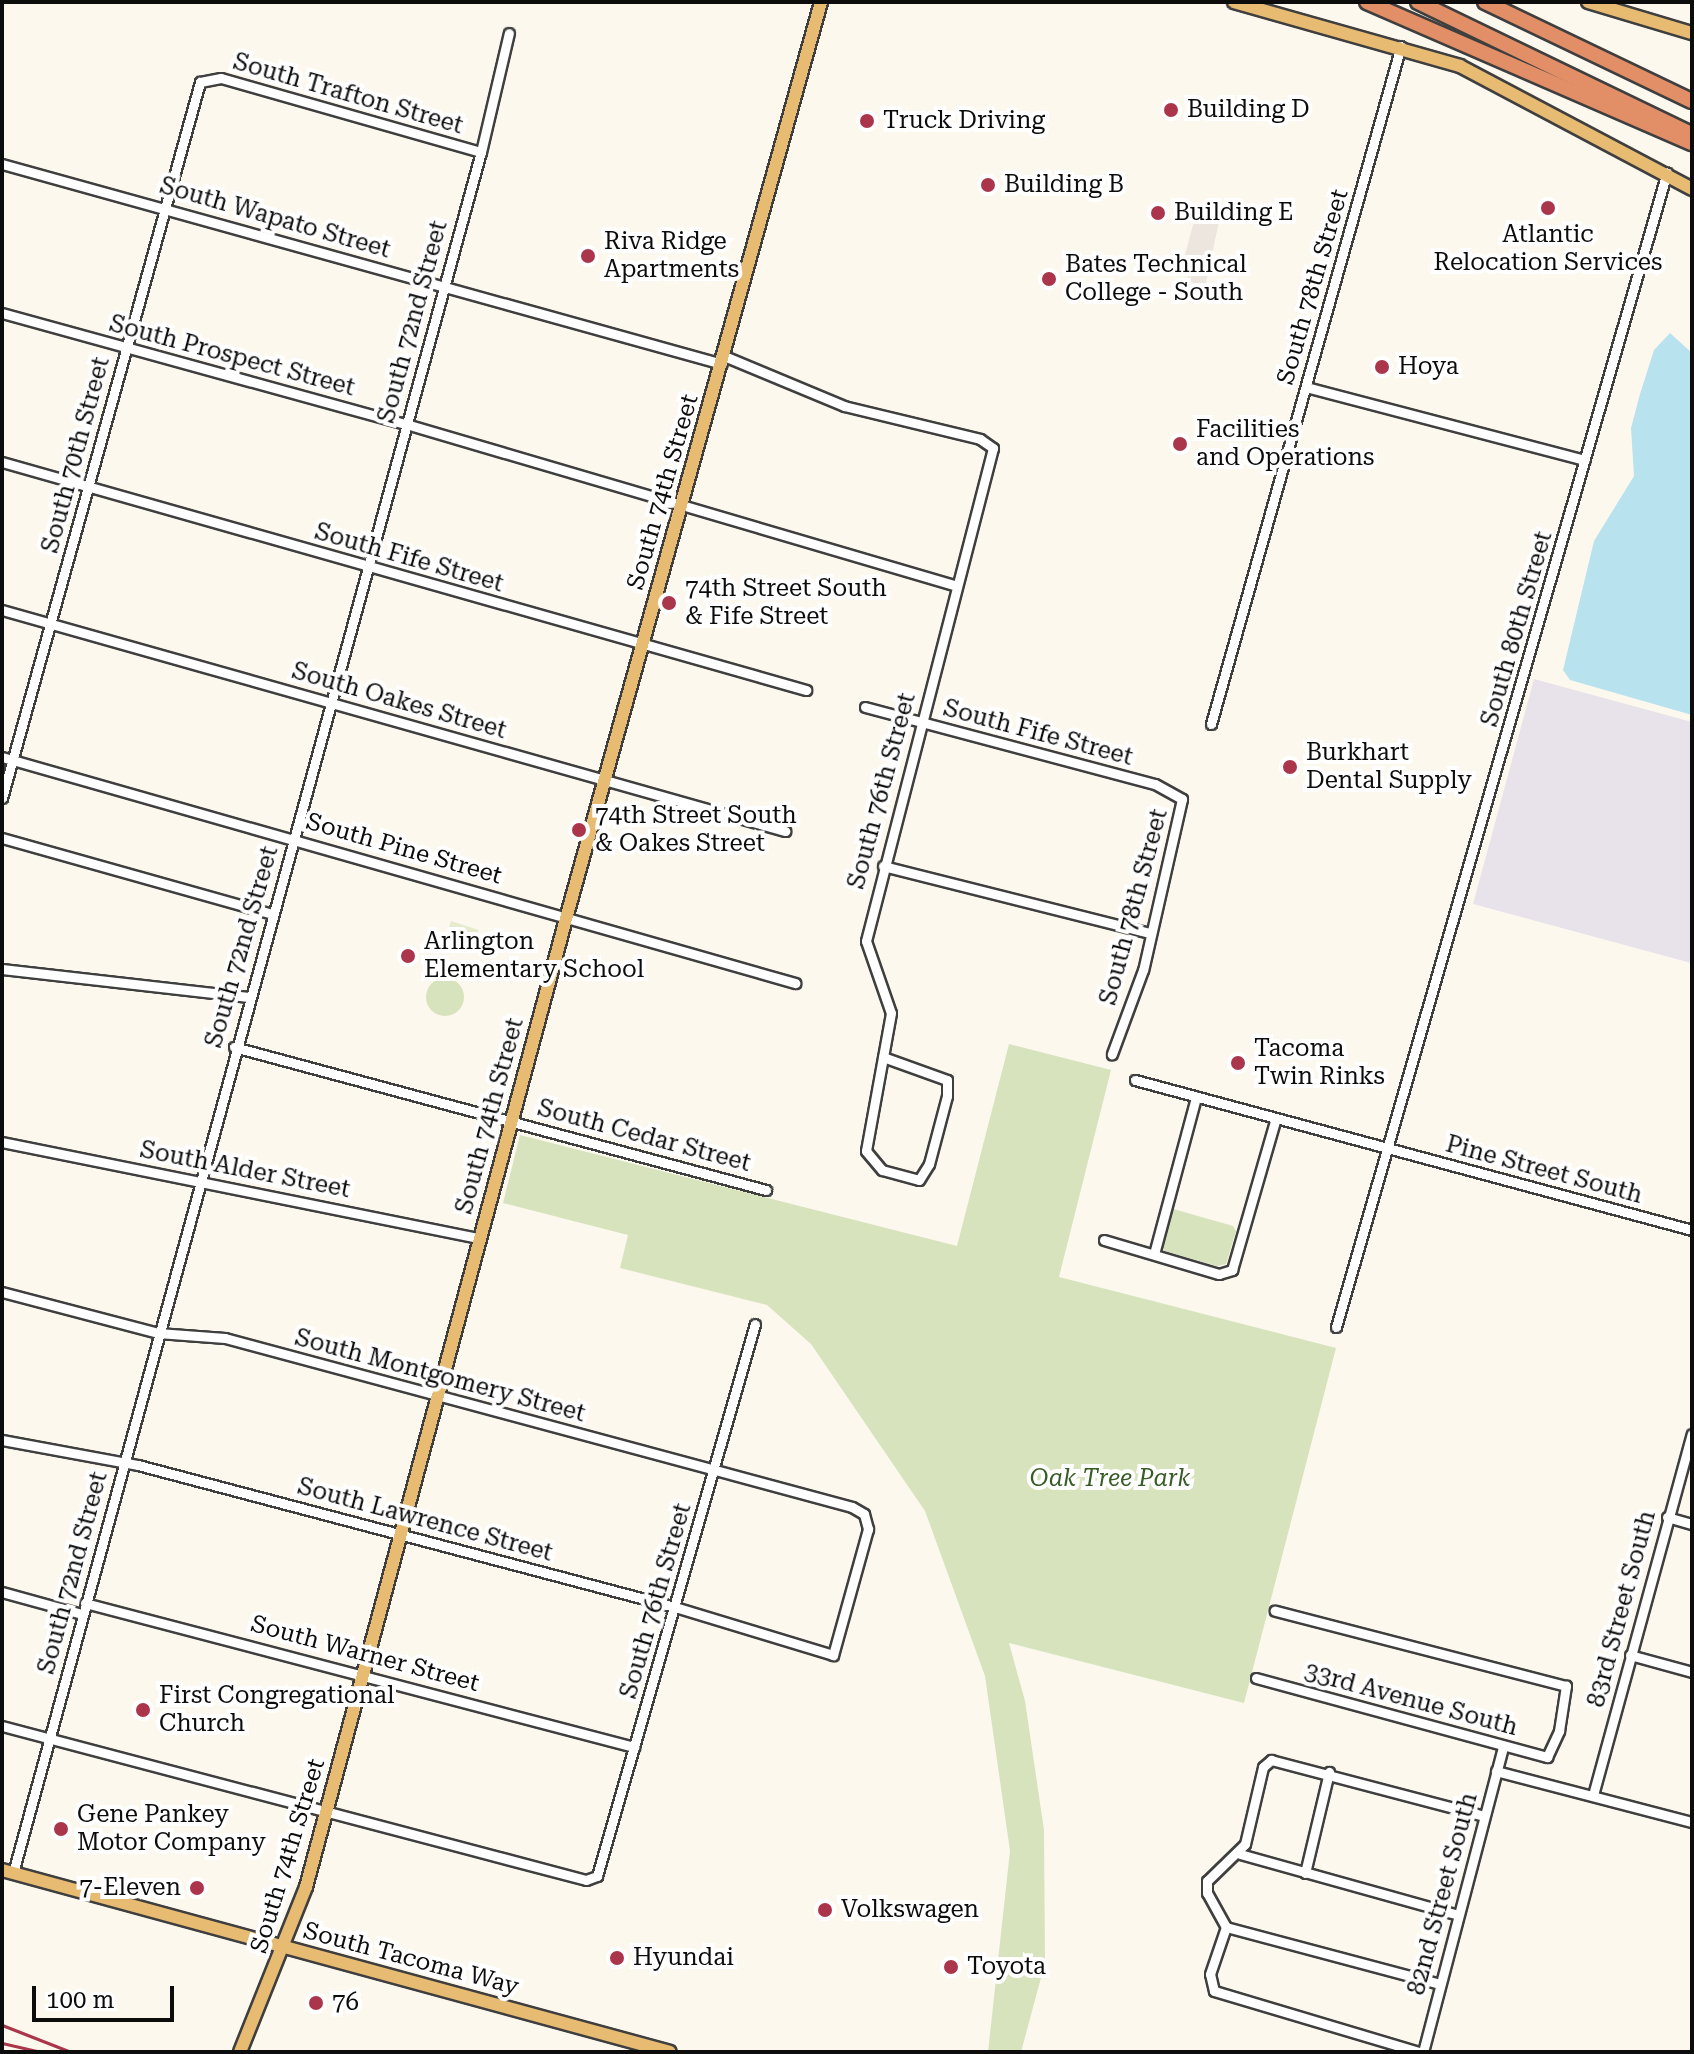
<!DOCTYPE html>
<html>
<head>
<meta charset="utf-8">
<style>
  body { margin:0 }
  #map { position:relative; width:1694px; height:2054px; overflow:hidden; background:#fdf8ee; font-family:"Roboto Serif",serif }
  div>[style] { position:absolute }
  .industrial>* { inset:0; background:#e8e2ea }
  .green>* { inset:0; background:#d6e3bc }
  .round { border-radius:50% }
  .pitch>* { inset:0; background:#e5ebcc; transform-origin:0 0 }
  .plaza>* { inset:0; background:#ece6de }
  .water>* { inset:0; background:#b8e2ee }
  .roads { filter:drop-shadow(2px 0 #3f3f3f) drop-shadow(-2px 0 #3f3f3f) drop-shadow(0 2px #3f3f3f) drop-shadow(0 -2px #3f3f3f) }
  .minor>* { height:9px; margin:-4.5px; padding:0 4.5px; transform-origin:4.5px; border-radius:4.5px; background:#fff }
  .major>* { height:12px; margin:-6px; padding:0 6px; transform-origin:6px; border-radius:6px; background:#e8bb73 }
  .highway>* { height:14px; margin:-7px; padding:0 7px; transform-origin:7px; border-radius:7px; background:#e28e66 }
  .rail>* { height:3px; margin:-1.5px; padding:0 1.5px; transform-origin:1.5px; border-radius:1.5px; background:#ab364c }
  .dots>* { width:22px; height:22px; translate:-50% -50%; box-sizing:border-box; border:4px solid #fff; border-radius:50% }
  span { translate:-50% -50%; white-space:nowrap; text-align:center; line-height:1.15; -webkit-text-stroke:8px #fff; paint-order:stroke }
  .street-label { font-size:24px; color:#0c0c0c }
  .poi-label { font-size:24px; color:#0c0c0c }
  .left { translate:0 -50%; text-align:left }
  .right { translate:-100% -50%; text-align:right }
  .park-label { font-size:24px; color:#385c25; font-style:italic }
  .frame { position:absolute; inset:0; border:4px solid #0c0c0c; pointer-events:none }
  .scale { position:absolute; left:32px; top:1986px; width:142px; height:36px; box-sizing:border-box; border:4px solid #0c0c0c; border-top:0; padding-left:10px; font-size:24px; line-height:28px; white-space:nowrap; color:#0c0c0c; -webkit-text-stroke:6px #fff; paint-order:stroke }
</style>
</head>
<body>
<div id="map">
  <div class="industrial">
    <i style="clip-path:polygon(1534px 679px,1692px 722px,1691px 963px,1473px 904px)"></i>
  </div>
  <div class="green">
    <i class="round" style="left:426px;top:978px;width:38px;height:38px"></i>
    <i style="clip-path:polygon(1009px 1044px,1111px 1070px,1059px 1277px,1336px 1348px,1244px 1703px,1009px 1643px,1025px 1701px,1044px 1830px,1045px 1963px,1021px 2052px,988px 2052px,1010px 1851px,985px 1676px,925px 1511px,811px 1344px,767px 1305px,620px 1268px,628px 1235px,503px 1203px,520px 1135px,957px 1246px)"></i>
    <i style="clip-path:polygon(1170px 1208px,1233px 1226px,1236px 1231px,1226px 1264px,1217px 1266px,1165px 1251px,1160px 1243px)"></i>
  </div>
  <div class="pitch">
    <i style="left:451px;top:921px;width:29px;height:15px;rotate:18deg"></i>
  </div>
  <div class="plaza">
    <i style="clip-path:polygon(1223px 203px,1205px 287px,1195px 286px,1186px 274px,1188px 265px,1181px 270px,1198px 206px)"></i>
  </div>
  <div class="water">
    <i style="clip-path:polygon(1670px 333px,1692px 353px,1692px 715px,1570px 680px,1563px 670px,1594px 541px,1634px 476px,1631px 428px,1640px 394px,1654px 350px)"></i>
  </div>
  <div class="roads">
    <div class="minor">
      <i style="left:2px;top:164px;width:747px;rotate:15.52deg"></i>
      <i style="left:2px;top:313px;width:419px;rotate:15.4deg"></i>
      <i style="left:406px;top:424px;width:574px;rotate:16.38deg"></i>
      <i style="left:724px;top:356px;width:130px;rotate:22.6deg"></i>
      <i style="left:844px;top:406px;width:140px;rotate:13.6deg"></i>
      <i style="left:980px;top:439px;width:16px;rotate:35deg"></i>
      <i style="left:993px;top:448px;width:509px;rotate:104.45deg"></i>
      <i style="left:866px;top:941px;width:76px;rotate:70.9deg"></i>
      <i style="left:891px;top:1013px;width:140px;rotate:100.3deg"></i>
      <i style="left:866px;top:1151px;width:25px;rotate:50deg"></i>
      <i style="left:882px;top:1170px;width:38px;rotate:15deg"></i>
      <i style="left:919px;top:1180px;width:19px;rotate:-58deg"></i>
      <i style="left:929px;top:1164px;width:70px;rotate:-75.2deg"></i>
      <i style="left:947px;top:1096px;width:16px;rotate:-90deg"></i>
      <i style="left:947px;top:1080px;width:68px;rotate:-160.2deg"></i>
      <i style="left:1306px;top:387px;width:288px;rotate:14.7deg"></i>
      <i style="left:2px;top:462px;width:836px;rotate:15.83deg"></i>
      <i style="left:2px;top:610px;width:814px;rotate:15.76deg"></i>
      <i style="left:865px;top:707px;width:300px;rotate:14.9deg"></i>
      <i style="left:1155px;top:784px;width:31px;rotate:29deg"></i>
      <i style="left:1182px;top:799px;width:175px;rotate:102.8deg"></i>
      <i style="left:1143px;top:970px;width:90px;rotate:110.3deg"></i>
      <i style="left:1211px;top:724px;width:704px;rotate:-74.35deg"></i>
      <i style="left:2px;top:757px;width:825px;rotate:15.91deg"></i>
      <i style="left:2px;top:798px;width:743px;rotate:-74.54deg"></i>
      <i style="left:200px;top:82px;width:21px;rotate:-11deg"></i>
      <i style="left:221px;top:78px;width:270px;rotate:15.9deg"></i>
      <i style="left:2px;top:838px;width:280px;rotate:15.7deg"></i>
      <i style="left:883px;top:866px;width:274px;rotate:14.1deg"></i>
      <i style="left:2px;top:969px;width:248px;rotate:6.5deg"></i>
      <i style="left:234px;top:1047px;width:551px;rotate:15.05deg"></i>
      <i style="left:1135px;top:1080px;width:577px;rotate:15.07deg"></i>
      <i style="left:2px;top:1142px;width:488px;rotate:11.4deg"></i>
      <i style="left:1104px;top:1240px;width:120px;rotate:16.5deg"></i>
      <i style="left:1219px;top:1274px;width:14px;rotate:-17deg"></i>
      <i style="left:1232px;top:1270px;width:158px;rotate:-73.9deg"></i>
      <i style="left:1154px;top:1254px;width:163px;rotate:-75deg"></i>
      <i style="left:2px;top:1292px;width:161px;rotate:14.7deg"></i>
      <i style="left:158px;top:1333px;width:67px;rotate:4.3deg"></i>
      <i style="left:225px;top:1338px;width:649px;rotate:15.08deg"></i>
      <i style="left:852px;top:1507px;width:14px;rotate:30deg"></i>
      <i style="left:864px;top:1514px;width:16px;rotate:75deg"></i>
      <i style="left:868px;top:1529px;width:131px;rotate:105.5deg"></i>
      <i style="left:833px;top:1655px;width:165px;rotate:-163.1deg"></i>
      <i style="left:675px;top:1607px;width:555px;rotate:-165.19deg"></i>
      <i style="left:138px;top:1465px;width:138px;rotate:-169.6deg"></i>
      <i style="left:1336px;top:1327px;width:1201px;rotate:-74.01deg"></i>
      <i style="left:1667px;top:1517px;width:26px;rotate:16deg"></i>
      <i style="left:2px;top:1592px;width:83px;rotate:15.4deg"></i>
      <i style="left:85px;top:1603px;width:568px;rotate:14.7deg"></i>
      <i style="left:1630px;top:1655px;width:64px;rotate:15.3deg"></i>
      <i style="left:1256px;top:1678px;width:302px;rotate:15.2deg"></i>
      <i style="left:1547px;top:1757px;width:29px;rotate:-65deg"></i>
      <i style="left:1559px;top:1731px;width:46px;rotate:-81.2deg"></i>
      <i style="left:1566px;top:1686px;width:301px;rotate:-165.5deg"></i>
      <i style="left:2px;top:1726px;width:604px;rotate:14.77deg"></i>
      <i style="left:586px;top:1880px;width:12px;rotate:-20deg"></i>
      <i style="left:597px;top:1876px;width:574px;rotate:-74.03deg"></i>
      <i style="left:1496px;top:1771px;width:203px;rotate:14.6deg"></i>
      <i style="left:1593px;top:1795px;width:374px;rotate:-74.7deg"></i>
      <i style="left:1240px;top:1854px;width:226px;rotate:15.6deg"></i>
      <i style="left:13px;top:1873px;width:1783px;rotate:-74.79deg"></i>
      <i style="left:481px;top:152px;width:122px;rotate:-76.8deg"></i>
      <i style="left:1305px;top:1873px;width:104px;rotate:-76.6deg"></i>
      <i style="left:1226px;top:1927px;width:221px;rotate:14.9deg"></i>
      <i style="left:1419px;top:2052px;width:214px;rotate:-163.4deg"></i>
      <i style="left:1214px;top:1991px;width:17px;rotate:-103deg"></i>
      <i style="left:1210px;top:1974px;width:50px;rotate:-71.2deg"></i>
      <i style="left:1226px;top:1927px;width:39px;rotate:-119deg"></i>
      <i style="left:1207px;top:1893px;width:12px;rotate:-90deg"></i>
      <i style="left:1207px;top:1881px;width:53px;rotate:-44.2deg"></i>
      <i style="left:1245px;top:1844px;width:79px;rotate:-76.8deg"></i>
      <i style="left:1263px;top:1767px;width:11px;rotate:-41deg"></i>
      <i style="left:1271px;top:1760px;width:220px;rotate:14.7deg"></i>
      <i style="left:1423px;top:2052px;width:316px;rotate:-75.3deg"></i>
    </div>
    <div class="major">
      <i style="left:1234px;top:2px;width:235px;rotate:15.8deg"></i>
      <i style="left:1460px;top:66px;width:263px;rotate:27.9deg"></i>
      <i style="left:1588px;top:2px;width:109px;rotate:16.6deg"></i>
      <i style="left:2px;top:1870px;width:692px;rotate:15.24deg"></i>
      <i style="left:240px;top:2052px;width:178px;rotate:-68.2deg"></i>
      <i style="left:306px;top:1887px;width:1006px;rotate:-74.97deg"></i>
      <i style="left:567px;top:915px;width:948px;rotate:-74.45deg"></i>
    </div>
    <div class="highway">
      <i style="left:1367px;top:2px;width:354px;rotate:23.5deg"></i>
      <i style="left:1418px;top:2px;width:299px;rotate:25.8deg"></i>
      <i style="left:1485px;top:2px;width:229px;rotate:25.6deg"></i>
    </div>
  </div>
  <div class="rail">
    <i style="left:2px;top:2025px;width:74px;rotate:21.4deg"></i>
    <i style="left:2px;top:2043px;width:40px;rotate:13deg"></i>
  </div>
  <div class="dots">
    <i style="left:1171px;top:110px;background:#ab364c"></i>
    <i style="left:867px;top:121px;background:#ab364c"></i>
    <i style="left:988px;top:185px;background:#ab364c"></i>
    <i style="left:1548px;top:208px;background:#ab364c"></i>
    <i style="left:1158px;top:213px;background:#ab364c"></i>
    <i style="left:588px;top:256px;background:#ab364c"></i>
    <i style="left:1049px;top:279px;background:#ab364c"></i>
    <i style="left:1382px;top:367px;background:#ab364c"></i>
    <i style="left:1180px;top:444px;background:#ab364c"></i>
    <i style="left:669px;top:603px;background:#ab364c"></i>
    <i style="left:1290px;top:767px;background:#ab364c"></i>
    <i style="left:579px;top:830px;background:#ab364c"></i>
    <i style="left:408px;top:956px;background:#ab364c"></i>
    <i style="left:1238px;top:1063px;background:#ab364c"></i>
    <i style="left:143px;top:1710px;background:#ab364c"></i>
    <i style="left:61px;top:1829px;background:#ab364c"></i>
    <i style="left:197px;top:1888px;background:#ab364c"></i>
    <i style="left:825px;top:1910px;background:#ab364c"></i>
    <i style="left:617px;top:1958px;background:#ab364c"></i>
    <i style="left:951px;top:1967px;background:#ab364c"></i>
    <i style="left:316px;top:2003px;background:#ab364c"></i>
  </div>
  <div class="street-label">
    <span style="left:348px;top:94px;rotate:16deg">South Trafton Street</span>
    <span style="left:275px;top:218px;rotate:16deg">South Wapato Street</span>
    <span style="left:1313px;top:287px;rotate:-74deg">South 78th Street</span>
    <span style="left:413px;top:322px;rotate:-75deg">South 72nd Street</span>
    <span style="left:232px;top:356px;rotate:15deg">South Prospect Street</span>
    <span style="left:76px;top:455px;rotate:-75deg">South 70th Street</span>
    <span style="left:663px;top:492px;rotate:-74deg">South 74th Street</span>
    <span style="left:409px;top:558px;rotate:16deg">South Fife Street</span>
    <span style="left:1517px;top:629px;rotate:-74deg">South 80th Street</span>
    <span style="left:399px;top:701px;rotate:16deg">South Oakes Street</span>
    <span style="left:1038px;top:733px;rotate:15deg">South Fife Street</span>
    <span style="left:882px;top:791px;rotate:-75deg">South 76th Street</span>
    <span style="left:404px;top:849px;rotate:16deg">South Pine Street</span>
    <span style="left:1134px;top:907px;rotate:-75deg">South 78th Street</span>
    <span style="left:242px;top:947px;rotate:-74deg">South 72nd Street</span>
    <span style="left:490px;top:1116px;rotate:-75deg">South 74th Street</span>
    <span style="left:644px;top:1136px;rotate:15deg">South Cedar Street</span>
    <span style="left:245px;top:1170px;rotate:11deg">South Alder Street</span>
    <span style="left:1544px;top:1170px;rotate:15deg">Pine Street South</span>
    <span style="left:440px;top:1376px;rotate:15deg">South Montgomery Street</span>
    <span style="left:425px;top:1520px;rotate:15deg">South Lawrence Street</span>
    <span style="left:73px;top:1573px;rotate:-75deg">South 72nd Street</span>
    <span style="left:656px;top:1601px;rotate:-74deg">South 76th Street</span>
    <span style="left:1622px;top:1609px;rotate:-75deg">83rd Street South</span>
    <span style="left:365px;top:1654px;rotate:15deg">South Warner Street</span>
    <span style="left:1411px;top:1700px;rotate:15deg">33rd Avenue South</span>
    <span style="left:288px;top:1856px;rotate:-73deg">South 74th Street</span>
    <span style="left:1443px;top:1894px;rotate:-75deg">82nd Street South</span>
    <span style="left:411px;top:1959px;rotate:15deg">South Tacoma Way</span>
  </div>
  <div class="poi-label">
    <span class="left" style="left:1187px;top:110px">Building D</span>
    <span class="left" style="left:883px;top:121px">Truck Driving</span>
    <span class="left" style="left:1004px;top:185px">Building B</span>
    <span class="left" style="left:1174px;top:213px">Building E</span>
    <span style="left:1548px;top:249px">Atlantic<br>Relocation Services</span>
    <span class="left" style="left:604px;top:256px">Riva Ridge<br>Apartments</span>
    <span class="left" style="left:1065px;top:279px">Bates Technical<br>College - South</span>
    <span class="left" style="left:1398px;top:367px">Hoya</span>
    <span class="left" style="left:1196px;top:444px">Facilities<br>and Operations</span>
    <span class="left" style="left:685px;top:603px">74th Street South<br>&amp; Fife Street</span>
    <span class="left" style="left:1306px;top:767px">Burkhart<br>Dental Supply</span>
    <span class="left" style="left:595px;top:830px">74th Street South<br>&amp; Oakes Street</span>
    <span class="left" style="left:424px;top:956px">Arlington<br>Elementary School</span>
    <span class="left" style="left:1254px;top:1063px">Tacoma<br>Twin Rinks</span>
    <span class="left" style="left:159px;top:1710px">First Congregational<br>Church</span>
    <span class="left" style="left:77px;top:1829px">Gene Pankey<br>Motor Company</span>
    <span class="right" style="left:181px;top:1888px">7-Eleven</span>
    <span class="left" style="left:841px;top:1910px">Volkswagen</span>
    <span class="left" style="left:633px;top:1958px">Hyundai</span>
    <span class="left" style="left:967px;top:1967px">Toyota</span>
    <span class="left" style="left:332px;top:2003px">76</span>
  </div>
  <div class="park-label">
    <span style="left:1110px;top:1479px">Oak Tree Park</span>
  </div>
  <div class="frame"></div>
  <div class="scale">100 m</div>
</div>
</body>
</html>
